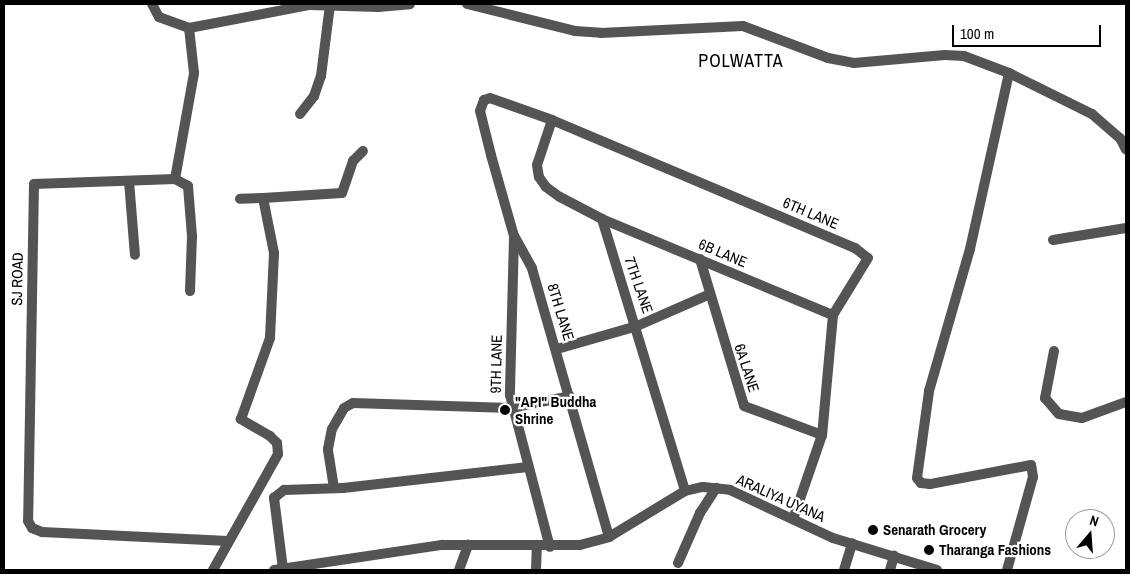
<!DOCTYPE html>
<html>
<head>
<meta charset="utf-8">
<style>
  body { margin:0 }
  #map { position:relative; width:1130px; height:574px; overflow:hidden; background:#fff; font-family:"Archivo Narrow",sans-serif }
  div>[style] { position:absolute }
  .minor>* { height:10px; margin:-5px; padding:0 5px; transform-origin:5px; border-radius:5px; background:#545454 }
  .dots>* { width:14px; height:14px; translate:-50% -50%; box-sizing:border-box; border:2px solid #fff; border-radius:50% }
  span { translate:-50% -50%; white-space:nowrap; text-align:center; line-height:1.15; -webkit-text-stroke:4.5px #fff; paint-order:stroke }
  .street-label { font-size:15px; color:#000 }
  .poi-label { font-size:15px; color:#000; font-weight:700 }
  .left { translate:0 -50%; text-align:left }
  .quarter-label { font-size:18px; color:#000; letter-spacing:1px }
  .frame { position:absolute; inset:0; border:5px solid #000; pointer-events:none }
  .north { position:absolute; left:1065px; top:509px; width:50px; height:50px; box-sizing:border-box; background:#fff; border:1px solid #999; border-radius:50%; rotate:18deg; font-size:14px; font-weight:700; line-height:20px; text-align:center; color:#000 }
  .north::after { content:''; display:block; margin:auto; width:18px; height:22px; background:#000; clip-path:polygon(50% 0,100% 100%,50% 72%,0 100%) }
  .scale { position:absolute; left:952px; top:25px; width:149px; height:22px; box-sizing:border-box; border:2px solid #000; border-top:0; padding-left:6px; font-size:15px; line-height:18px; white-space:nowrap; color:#000; -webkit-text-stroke:4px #fff; paint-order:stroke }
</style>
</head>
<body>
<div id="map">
  <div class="minor">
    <i style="left:152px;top:4px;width:15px;rotate:62deg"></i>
    <i style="left:159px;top:17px;width:32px;rotate:20deg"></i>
    <i style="left:189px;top:28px;width:123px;rotate:-10.8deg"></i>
    <i style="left:310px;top:5px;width:68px;rotate:1.7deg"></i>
    <i style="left:378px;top:7px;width:32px;rotate:-5deg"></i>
    <i style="left:467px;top:4px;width:111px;rotate:14deg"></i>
    <i style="left:575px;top:31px;width:26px;rotate:4deg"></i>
    <i style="left:601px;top:33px;width:142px;rotate:-2.8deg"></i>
    <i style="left:743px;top:26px;width:91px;rotate:20.6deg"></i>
    <i style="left:828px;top:58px;width:26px;rotate:11deg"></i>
    <i style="left:854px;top:63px;width:91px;rotate:-5deg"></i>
    <i style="left:945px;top:55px;width:19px;rotate:3deg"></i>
    <i style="left:964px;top:56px;width:48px;rotate:20.7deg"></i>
    <i style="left:1009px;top:73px;width:93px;rotate:26.3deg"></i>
    <i style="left:1092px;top:114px;width:37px;rotate:41deg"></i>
    <i style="left:1120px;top:138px;width:13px;rotate:63deg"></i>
    <i style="left:300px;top:114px;width:23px;rotate:-52deg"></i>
    <i style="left:314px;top:96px;width:21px;rotate:-71deg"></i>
    <i style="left:321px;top:76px;width:72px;rotate:-82.8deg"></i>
    <i style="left:552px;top:120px;width:47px;rotate:108.4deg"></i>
    <i style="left:537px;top:165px;width:12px;rotate:81deg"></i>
    <i style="left:539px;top:177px;width:12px;rotate:55deg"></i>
    <i style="left:546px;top:187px;width:17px;rotate:36deg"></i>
    <i style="left:560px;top:197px;width:47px;rotate:27.6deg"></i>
    <i style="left:602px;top:219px;width:284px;rotate:73deg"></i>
    <i style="left:175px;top:179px;width:108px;rotate:-79.8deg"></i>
    <i style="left:194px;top:73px;width:45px;rotate:-96.3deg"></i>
    <i style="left:129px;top:181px;width:74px;rotate:85.4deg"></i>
    <i style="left:263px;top:198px;width:79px;rotate:-3.6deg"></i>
    <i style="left:342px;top:193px;width:34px;rotate:-71deg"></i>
    <i style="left:353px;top:161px;width:14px;rotate:-45deg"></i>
    <i style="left:602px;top:219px;width:250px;rotate:22.6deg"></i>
    <i style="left:514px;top:237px;width:158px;rotate:91.5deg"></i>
    <i style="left:510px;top:395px;width:157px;rotate:75.3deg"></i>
    <i style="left:1053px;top:240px;width:74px;rotate:-9.3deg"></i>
    <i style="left:700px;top:259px;width:153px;rotate:73.3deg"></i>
    <i style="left:744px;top:406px;width:83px;rotate:20.4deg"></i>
    <i style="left:190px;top:291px;width:55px;rotate:-87.9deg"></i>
    <i style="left:192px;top:236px;width:50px;rotate:-94.6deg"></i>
    <i style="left:188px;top:186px;width:15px;rotate:-152deg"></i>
    <i style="left:175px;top:179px;width:141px;rotate:178deg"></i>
    <i style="left:34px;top:184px;width:337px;rotate:91deg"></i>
    <i style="left:28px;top:521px;width:8px;rotate:60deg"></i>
    <i style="left:32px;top:528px;width:11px;rotate:22deg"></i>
    <i style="left:42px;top:532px;width:186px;rotate:2.8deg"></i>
    <i style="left:557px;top:349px;width:83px;rotate:-16deg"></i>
    <i style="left:637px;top:326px;width:77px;rotate:-23.6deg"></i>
    <i style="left:1054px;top:351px;width:48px;rotate:100.8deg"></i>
    <i style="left:1045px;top:398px;width:21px;rotate:49deg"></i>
    <i style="left:1059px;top:414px;width:23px;rotate:10deg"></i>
    <i style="left:1082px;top:418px;width:47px;rotate:-20deg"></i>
    <i style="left:334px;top:488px;width:39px;rotate:-99deg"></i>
    <i style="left:328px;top:449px;width:20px;rotate:-79deg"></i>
    <i style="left:332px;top:429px;width:24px;rotate:-60deg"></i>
    <i style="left:344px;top:408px;width:10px;rotate:-29deg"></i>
    <i style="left:353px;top:403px;width:158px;rotate:1.8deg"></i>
    <i style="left:511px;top:408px;width:60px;rotate:-11.5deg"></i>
    <i style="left:609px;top:537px;width:280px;rotate:-106deg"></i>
    <i style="left:532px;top:268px;width:37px;rotate:-119deg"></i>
    <i style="left:514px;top:236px;width:84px;rotate:-105.9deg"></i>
    <i style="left:491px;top:155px;width:45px;rotate:-104deg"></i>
    <i style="left:480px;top:111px;width:12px;rotate:-70deg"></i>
    <i style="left:484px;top:100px;width:6px;rotate:-18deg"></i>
    <i style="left:490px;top:98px;width:66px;rotate:19.5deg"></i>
    <i style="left:552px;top:120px;width:329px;rotate:22.9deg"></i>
    <i style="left:855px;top:248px;width:16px;rotate:38deg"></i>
    <i style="left:868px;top:258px;width:67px;rotate:121.6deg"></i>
    <i style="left:833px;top:315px;width:121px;rotate:95.2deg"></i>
    <i style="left:822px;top:435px;width:89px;rotate:109deg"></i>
    <i style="left:678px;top:563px;width:55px;rotate:-66.3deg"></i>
    <i style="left:700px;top:513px;width:30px;rotate:-57deg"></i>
    <i style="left:283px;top:569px;width:72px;rotate:-97.2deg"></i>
    <i style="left:274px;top:498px;width:13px;rotate:-39deg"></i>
    <i style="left:284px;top:490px;width:59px;rotate:-1.9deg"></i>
    <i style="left:343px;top:488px;width:186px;rotate:-6.5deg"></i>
    <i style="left:213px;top:570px;width:133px;rotate:-60.7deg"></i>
    <i style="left:278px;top:454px;width:11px;rotate:-95deg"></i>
    <i style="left:277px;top:443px;width:10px;rotate:-135deg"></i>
    <i style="left:270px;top:436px;width:34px;rotate:-150deg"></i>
    <i style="left:241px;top:419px;width:86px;rotate:-70.3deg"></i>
    <i style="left:270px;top:338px;width:85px;rotate:-87.3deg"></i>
    <i style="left:274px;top:253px;width:56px;rotate:-101.3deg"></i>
    <i style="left:263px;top:198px;width:23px;rotate:178deg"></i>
    <i style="left:274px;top:570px;width:170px;rotate:-8.5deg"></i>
    <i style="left:442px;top:545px;width:138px"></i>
    <i style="left:580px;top:545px;width:30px;rotate:-15deg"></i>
    <i style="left:609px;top:537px;width:89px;rotate:-31.2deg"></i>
    <i style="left:685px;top:491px;width:18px;rotate:-13deg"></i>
    <i style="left:703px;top:487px;width:27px;rotate:6deg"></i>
    <i style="left:730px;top:490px;width:114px;rotate:25deg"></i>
    <i style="left:833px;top:538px;width:109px;rotate:17.1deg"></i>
    <i style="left:459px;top:570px;width:27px;rotate:-70deg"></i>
    <i style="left:536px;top:570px;width:25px;rotate:-88deg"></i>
    <i style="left:844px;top:570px;width:28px;rotate:-73deg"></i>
    <i style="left:890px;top:570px;width:15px;rotate:-74deg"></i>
    <i style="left:1007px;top:570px;width:97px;rotate:-74.4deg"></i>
    <i style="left:1033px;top:477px;width:12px;rotate:-99deg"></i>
    <i style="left:1031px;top:465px;width:103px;rotate:169.3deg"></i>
    <i style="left:930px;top:484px;width:9px;rotate:-174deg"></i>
    <i style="left:921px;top:483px;width:6px;rotate:-129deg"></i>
    <i style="left:917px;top:478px;width:88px;rotate:-82.1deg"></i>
    <i style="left:929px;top:391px;width:148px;rotate:-73.9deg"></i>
    <i style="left:970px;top:249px;width:180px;rotate:-77.5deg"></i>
  </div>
  <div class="dots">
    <i style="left:505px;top:410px;background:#000"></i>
    <i style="left:873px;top:530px;background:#000"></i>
    <i style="left:929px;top:550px;background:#000"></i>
  </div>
  <div class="street-label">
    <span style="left:811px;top:213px;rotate:23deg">6TH LANE</span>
    <span style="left:723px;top:253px;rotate:23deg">6B LANE</span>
    <span style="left:17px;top:279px;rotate:-89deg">SJ ROAD</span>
    <span style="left:639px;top:285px;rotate:71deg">7TH LANE</span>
    <span style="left:561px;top:312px;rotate:73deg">8TH LANE</span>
    <span style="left:496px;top:364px;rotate:-89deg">9TH LANE</span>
    <span style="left:747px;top:368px;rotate:72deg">6A LANE</span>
    <span style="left:781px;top:498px;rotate:24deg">ARALIYA UYANA</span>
  </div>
  <div class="poi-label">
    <span class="left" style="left:515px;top:410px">"API" Buddha<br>Shrine</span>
    <span class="left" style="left:883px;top:530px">Senarath Grocery</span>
    <span class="left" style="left:939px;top:550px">Tharanga Fashions</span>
  </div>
  <div class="quarter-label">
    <span style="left:741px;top:61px">POLWATTA</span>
  </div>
  <div class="frame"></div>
  <div class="north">N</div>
  <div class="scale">100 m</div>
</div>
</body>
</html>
